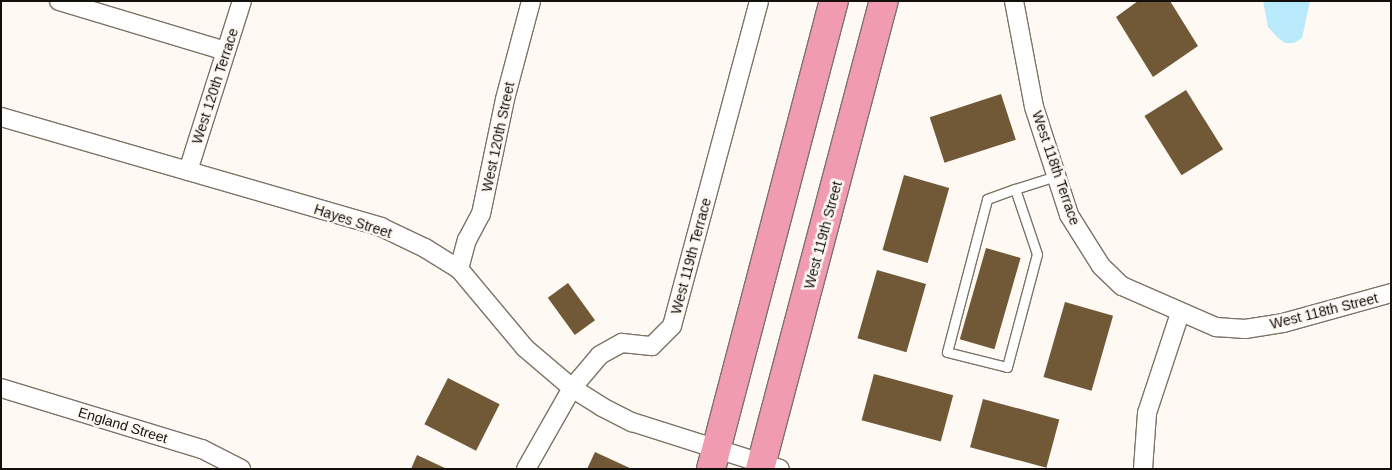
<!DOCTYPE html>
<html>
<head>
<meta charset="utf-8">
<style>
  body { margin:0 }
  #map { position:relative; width:1392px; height:470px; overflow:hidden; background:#fef9f3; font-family:Arial,sans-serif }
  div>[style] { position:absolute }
  .water>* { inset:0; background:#b8eafc }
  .building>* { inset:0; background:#715938; transform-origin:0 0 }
  .roads { filter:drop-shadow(1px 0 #7d7366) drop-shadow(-1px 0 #7d7366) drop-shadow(0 1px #7d7366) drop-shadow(0 -1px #7d7366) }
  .service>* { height:9px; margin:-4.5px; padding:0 4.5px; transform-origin:4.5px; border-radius:4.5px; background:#fff }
  .minor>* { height:18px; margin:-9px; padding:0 9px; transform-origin:9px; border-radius:9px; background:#fff }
  .primary>* { height:28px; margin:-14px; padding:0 14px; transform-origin:14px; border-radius:14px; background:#f09bb0 }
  span { translate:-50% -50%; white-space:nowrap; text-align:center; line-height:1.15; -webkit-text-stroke:5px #fef9f3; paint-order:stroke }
  .street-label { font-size:14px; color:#13100b }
  .frame { position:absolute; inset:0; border:2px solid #13100b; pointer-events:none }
</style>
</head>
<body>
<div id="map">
  <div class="water">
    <i style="clip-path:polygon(1263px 1px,1310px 1px,1302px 38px,1294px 43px,1285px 43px,1277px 37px,1268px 27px)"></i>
  </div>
  <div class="building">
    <i style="clip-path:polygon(1138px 1px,1170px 1px,1198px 46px,1153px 77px,1116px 17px)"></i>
    <i style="left:1186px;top:90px;width:70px;height:49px;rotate:58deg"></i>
    <i style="left:1001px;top:94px;width:48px;height:75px;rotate:72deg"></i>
    <i style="left:904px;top:175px;width:47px;height:78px;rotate:16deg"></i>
    <i style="left:986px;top:248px;width:36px;height:95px;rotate:16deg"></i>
    <i style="left:877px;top:270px;width:51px;height:71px;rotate:16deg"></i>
    <i style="left:568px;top:283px;width:46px;height:25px;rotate:54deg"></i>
    <i style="left:1065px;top:302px;width:50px;height:78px;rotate:16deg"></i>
    <i style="left:874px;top:374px;width:82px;height:48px;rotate:15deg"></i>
    <i style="left:448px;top:378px;width:58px;height:52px;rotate:27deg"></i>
    <i style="left:983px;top:399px;width:79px;height:50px;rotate:15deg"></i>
    <i style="clip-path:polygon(595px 452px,632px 469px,587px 469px)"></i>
    <i style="clip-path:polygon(417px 455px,447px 469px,411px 469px)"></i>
  </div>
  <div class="roads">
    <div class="service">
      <i style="left:1015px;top:189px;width:69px;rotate:71.3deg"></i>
      <i style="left:1037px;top:254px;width:117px;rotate:104.9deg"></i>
      <i style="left:1007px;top:367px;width:62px;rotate:-166deg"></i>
      <i style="left:947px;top:352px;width:158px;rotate:-75.3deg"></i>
      <i style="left:987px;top:199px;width:30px;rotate:-20deg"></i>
      <i style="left:1015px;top:189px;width:43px;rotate:-17.6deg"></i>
    </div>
    <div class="minor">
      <i style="left:59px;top:1px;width:174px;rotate:16.7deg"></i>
      <i style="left:1014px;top:1px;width:108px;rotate:79.3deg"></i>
      <i style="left:1034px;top:107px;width:114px;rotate:72deg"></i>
      <i style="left:1069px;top:215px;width:60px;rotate:57.9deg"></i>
      <i style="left:1101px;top:266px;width:29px;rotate:44deg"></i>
      <i style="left:1122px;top:286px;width:103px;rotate:23.6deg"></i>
      <i style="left:1216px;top:327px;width:29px;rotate:4deg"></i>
      <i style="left:1245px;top:329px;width:38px;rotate:-9deg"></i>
      <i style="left:1283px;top:323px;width:112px;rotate:-15.5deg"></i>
      <i style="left:1px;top:117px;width:396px;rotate:16.1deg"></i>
      <i style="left:381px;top:227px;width:49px;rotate:25.5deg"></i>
      <i style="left:425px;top:248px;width:40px;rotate:32deg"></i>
      <i style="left:459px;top:269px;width:103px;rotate:50.1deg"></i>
      <i style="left:525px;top:348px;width:62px;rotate:40.4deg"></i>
      <i style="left:572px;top:388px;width:36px;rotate:32deg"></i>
      <i style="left:602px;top:407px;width:34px;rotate:27deg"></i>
      <i style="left:632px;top:422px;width:155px;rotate:17.6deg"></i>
      <i style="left:188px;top:171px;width:178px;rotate:-72.4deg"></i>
      <i style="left:459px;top:269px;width:30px;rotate:-75deg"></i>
      <i style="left:467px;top:240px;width:30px;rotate:-62deg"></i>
      <i style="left:481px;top:214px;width:117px;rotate:-78.2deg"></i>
      <i style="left:505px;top:99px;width:101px;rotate:-75.1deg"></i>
      <i style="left:1px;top:388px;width:210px;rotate:16.9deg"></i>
      <i style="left:202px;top:449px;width:44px;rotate:27.1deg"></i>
      <i style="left:526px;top:469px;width:93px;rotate:-60.4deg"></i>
      <i style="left:572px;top:388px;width:43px;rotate:-49.7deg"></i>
      <i style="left:600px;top:355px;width:25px;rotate:-29deg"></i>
      <i style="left:622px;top:343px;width:30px;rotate:6deg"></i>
      <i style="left:652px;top:346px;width:28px;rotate:-45deg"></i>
      <i style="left:672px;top:326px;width:336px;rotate:-75deg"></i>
      <i style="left:1143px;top:469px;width:56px;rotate:-85.9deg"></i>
      <i style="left:1147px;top:413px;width:105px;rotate:-71.7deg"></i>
    </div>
    <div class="primary">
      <i style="left:711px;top:469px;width:484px;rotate:-75.3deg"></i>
      <i style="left:760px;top:469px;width:484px;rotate:-75.2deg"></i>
    </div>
  </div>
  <div class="street-label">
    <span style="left:215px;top:86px;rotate:-72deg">West 120th Terrace</span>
    <span style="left:498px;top:137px;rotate:-78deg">West 120th Street</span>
    <span style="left:1056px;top:168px;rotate:71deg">West 118th Terrace</span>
    <span style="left:353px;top:221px;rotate:18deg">Hayes Street</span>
    <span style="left:823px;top:235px;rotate:-75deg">West 119th Street</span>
    <span style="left:691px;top:256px;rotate:-75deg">West 119th Terrace</span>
    <span style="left:1324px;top:311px;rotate:-14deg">West 118th Street</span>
    <span style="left:123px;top:425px;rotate:17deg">England Street</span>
  </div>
  <div class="frame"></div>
</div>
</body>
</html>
